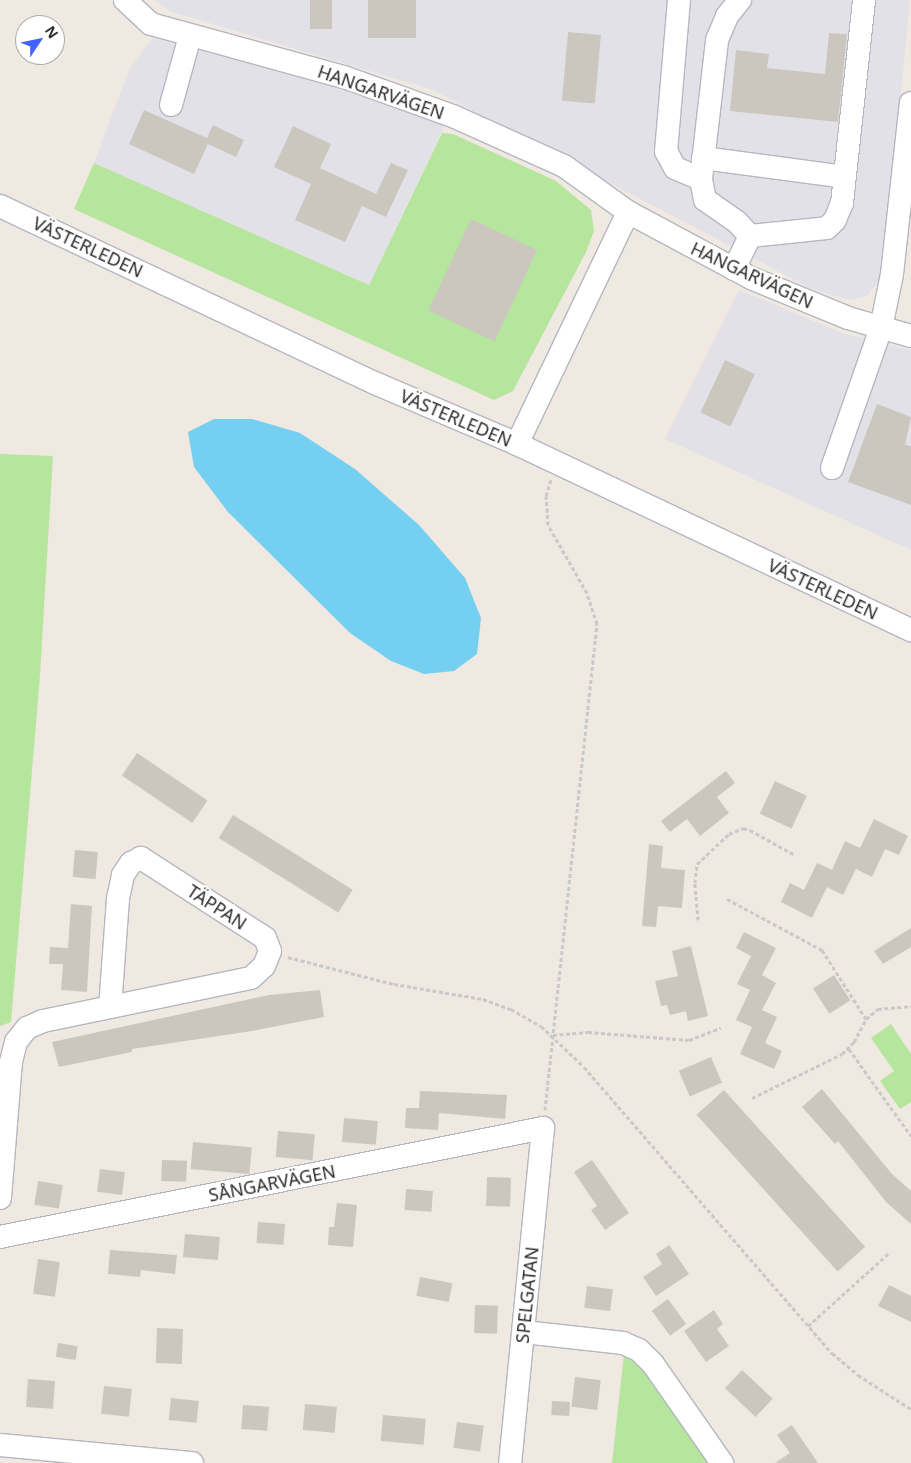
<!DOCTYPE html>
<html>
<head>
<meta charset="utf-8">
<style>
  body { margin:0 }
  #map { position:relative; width:911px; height:1463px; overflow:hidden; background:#efe9e1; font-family:"Noto Sans",sans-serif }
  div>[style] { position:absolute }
  .industrial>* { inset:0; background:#e3e1e8 }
  .green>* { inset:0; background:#b6e59e }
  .water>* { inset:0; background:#75cff0 }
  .building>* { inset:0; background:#cbc7bf; transform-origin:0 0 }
  .path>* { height:3px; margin-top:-1.5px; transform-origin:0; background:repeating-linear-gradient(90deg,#c9c9c9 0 4px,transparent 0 6.5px) }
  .roads { filter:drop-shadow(1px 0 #b4b7c1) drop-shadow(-1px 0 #b4b7c1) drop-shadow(0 1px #b4b7c1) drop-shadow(0 -1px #b4b7c1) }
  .minor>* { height:22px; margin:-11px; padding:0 11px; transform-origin:11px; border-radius:11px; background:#fff }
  span { translate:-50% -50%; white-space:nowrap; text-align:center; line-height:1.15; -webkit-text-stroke:4.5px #fff; paint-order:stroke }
  .street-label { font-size:18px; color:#2e2e2e }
  .north { position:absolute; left:15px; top:15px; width:50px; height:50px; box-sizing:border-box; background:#fff; border:1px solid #ababab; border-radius:50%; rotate:56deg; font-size:14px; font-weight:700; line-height:20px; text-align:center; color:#2e2e2e }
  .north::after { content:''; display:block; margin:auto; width:18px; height:22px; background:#4264fb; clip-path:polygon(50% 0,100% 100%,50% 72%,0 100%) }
</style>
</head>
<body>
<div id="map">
  <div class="industrial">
    <i style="clip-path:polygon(155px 0,910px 0,883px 276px,867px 296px,850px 300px,812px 289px,433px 90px,169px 11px)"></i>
    <i style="clip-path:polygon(153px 38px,367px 95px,445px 125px,369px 285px,94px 163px,129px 70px)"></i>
    <i style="clip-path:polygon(739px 290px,842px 333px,911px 350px,911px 550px,665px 439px)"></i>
  </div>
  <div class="green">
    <i style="clip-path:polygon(442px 133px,453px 134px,556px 181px,591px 210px,594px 231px,586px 252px,513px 391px,494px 400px,74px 209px,94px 163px,369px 285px)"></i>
    <i style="clip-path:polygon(0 454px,53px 456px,40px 675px,11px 1022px,0 1026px)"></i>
    <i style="clip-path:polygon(891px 1024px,911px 1054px,911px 1102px,900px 1109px,880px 1081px,894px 1071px,871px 1038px)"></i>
    <i style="clip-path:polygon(624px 1354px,641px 1364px,710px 1463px,612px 1463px)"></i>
  </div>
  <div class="water">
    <i style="clip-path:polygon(214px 419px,252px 419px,300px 433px,355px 469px,419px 525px,465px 578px,481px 618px,477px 654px,454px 671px,424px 674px,391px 661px,350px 633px,228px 512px,194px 467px,188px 432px)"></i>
  </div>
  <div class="building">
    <i style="left:310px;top:0;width:22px;height:29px"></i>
    <i style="left:368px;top:0;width:48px;height:38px"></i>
    <i style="left:568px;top:32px;width:33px;height:69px;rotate:5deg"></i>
    <i style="clip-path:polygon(829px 33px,847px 34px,838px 122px,730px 111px,736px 50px,769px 54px,767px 68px,825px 74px)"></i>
    <i style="clip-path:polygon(144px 110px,207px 138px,213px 125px,244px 140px,236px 157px,208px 144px,194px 174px,129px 144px)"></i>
    <i style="clip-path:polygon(293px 126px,331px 144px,320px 168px,376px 194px,391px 163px,408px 170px,386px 217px,362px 206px,345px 242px,295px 220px,311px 184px,274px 167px)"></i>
    <i style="left:471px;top:219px;width:73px;height:101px;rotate:25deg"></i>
    <i style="left:725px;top:360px;width:33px;height:58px;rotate:25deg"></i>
    <i style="clip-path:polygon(877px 404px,911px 417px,905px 445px,911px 446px,911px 505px,848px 482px)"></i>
    <i style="left:137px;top:753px;width:85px;height:27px;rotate:34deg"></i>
    <i style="clip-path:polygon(726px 771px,735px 783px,717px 797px,729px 813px,700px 836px,687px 819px,670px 832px,661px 821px)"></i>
    <i style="left:775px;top:781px;width:35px;height:36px;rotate:25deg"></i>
    <i style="left:233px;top:815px;width:141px;height:27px;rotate:32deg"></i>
    <i style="clip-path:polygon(874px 819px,908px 836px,899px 855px,885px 849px,872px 877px,856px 869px,843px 895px,827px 887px,812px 918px,781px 902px,790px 883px,804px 890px,817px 863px,832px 870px,845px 841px,860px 848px)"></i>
    <i style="clip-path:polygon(649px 844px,663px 846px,661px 868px,685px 870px,682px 908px,658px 906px,656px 927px,642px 926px)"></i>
    <i style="left:75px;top:850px;width:23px;height:27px;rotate:5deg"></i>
    <i style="clip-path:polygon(71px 904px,92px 906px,87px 992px,61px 990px,63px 964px,49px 964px,50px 947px,68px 948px)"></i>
    <i style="clip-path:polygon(911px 928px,911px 947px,883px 964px,874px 951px)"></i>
    <i style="clip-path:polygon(744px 932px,776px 948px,762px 975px,776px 983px,762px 1010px,777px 1017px,765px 1043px,782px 1051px,774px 1069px,740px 1054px,752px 1027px,736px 1020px,750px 990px,737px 984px,751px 956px,736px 948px)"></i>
    <i style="clip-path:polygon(691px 946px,708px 1016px,688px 1021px,686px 1011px,670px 1015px,667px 1005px,661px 1006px,655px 981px,678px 976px,672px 951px)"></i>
    <i style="left:834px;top:975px;width:30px;height:25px;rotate:57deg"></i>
    <i style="clip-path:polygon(320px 990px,324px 1017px,252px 1031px,132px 1049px,132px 1052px,59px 1067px,52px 1042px,269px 995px)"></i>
    <i style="left:711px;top:1057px;width:28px;height:35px;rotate:67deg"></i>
    <i style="clip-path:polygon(822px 1089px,892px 1174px,911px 1191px,911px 1224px,886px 1202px,838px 1141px,835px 1144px,802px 1107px)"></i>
    <i style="left:724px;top:1090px;width:211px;height:37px;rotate:48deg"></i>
    <i style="clip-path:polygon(420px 1091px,507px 1095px,505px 1119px,439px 1113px,438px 1130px,405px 1128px,406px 1108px,419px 1108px)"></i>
    <i style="left:344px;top:1118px;width:34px;height:24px;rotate:5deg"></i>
    <i style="left:278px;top:1131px;width:37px;height:26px;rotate:5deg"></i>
    <i style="left:193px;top:1142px;width:59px;height:27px;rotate:5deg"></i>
    <i style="left:162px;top:1160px;width:25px;height:21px;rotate:2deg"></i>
    <i style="clip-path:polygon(592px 1160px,629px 1213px,605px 1230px,591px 1210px,597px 1206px,574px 1172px)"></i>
    <i style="left:100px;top:1169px;width:25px;height:23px;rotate:7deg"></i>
    <i style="left:487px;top:1177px;width:24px;height:29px;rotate:2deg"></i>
    <i style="left:38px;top:1181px;width:25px;height:24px;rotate:9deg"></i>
    <i style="left:406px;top:1189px;width:27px;height:21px;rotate:4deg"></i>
    <i style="clip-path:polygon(337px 1203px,357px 1205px,353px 1247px,328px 1245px,329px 1227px,334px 1227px)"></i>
    <i style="left:258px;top:1222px;width:27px;height:21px;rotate:4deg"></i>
    <i style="left:185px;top:1234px;width:35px;height:23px;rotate:5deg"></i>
    <i style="clip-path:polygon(669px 1245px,689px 1274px,656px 1296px,643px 1277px,662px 1264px,656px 1254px)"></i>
    <i style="clip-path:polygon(110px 1250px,177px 1255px,175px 1274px,141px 1270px,140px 1277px,108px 1274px)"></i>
    <i style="left:38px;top:1259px;width:22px;height:35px;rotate:8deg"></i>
    <i style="left:420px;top:1277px;width:33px;height:19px;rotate:11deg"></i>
    <i style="clip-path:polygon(889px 1285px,911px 1296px,911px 1322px,878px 1306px)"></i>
    <i style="left:587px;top:1286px;width:26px;height:22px;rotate:7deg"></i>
    <i style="left:668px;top:1299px;width:31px;height:20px;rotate:54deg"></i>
    <i style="left:475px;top:1305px;width:23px;height:28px;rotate:2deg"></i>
    <i style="clip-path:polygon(714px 1310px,723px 1324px,717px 1329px,729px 1346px,706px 1362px,684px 1331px)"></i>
    <i style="left:157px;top:1328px;width:26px;height:35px;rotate:2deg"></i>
    <i style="left:58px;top:1343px;width:20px;height:14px;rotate:9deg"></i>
    <i style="left:742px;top:1370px;width:42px;height:25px;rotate:43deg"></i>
    <i style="left:575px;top:1377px;width:26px;height:30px;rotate:7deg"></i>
    <i style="left:28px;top:1379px;width:27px;height:28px;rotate:4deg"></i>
    <i style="left:104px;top:1386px;width:28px;height:28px;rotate:6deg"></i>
    <i style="left:171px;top:1398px;width:28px;height:22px;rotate:6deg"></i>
    <i style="left:552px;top:1401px;width:18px;height:14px;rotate:3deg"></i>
    <i style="left:305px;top:1404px;width:32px;height:26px;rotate:5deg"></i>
    <i style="left:243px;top:1405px;width:26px;height:24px;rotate:4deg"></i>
    <i style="left:383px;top:1415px;width:43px;height:26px;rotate:5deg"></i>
    <i style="left:457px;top:1422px;width:27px;height:26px;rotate:8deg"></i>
    <i style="clip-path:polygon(792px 1425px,818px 1463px,775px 1463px,790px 1453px,777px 1435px)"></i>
  </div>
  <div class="path">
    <i style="left:727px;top:899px;width:108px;rotate:28.2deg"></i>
    <i style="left:822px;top:950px;width:82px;rotate:57.5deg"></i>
    <i style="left:698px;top:920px;width:37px;rotate:-95deg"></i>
    <i style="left:695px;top:883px;width:19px;rotate:-84deg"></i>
    <i style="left:697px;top:864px;width:44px;rotate:-43.2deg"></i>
    <i style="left:729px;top:834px;width:15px;rotate:-23deg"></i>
    <i style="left:743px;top:828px;width:7px;rotate:16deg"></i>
    <i style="left:750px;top:830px;width:51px;rotate:29.1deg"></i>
    <i style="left:288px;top:957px;width:109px;rotate:14.3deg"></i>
    <i style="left:394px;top:984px;width:90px;rotate:9.6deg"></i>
    <i style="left:483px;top:999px;width:30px;rotate:20deg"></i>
    <i style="left:511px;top:1009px;width:34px;rotate:30deg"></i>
    <i style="left:541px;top:1026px;width:59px;rotate:43.6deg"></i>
    <i style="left:584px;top:1067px;width:379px;rotate:49.1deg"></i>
    <i style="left:832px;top:1353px;width:34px;rotate:40deg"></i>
    <i style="left:858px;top:1375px;width:63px;rotate:32.7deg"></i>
    <i style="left:553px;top:1035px;width:35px;rotate:-5deg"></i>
    <i style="left:588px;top:1032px;width:101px;rotate:4.5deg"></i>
    <i style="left:689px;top:1040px;width:34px;rotate:-21deg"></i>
    <i style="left:849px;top:1049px;width:107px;rotate:54.5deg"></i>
    <i style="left:752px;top:1098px;width:100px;rotate:-26.1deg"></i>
    <i style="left:842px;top:1054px;width:17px;rotate:-45deg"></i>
    <i style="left:854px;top:1042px;width:26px;rotate:-62deg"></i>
    <i style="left:866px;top:1019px;width:16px;rotate:-40deg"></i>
    <i style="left:878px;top:1009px;width:33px;rotate:-5deg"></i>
    <i style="left:545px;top:1110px;width:489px;rotate:-83.9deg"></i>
    <i style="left:597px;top:624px;width:33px;rotate:-108deg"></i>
    <i style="left:587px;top:593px;width:78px;rotate:-119.8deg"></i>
    <i style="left:548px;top:525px;width:29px;rotate:-94deg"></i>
    <i style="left:546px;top:496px;width:17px;rotate:-73deg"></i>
    <i style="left:808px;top:1326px;width:108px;rotate:-42deg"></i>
  </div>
  <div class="roads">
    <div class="minor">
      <i style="left:125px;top:0;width:35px;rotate:43deg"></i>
      <i style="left:151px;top:24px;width:200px;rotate:15.4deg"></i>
      <i style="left:344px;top:77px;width:118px;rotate:19.8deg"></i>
      <i style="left:455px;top:117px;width:120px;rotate:24.2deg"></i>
      <i style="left:564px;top:166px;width:79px;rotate:35.7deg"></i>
      <i style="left:628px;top:212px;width:140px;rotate:28.2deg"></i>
      <i style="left:751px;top:278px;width:105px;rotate:22.4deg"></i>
      <i style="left:848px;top:318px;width:66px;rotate:15.9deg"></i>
      <i style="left:679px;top:0;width:152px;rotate:94.9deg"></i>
      <i style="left:666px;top:151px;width:19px;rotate:62deg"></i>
      <i style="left:675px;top:168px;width:28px;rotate:23deg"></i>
      <i style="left:171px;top:105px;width:72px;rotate:-74.6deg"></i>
      <i style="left:703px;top:158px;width:143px;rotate:7.6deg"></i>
      <i style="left:0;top:206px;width:417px;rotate:25.3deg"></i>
      <i style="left:377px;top:384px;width:152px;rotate:23.2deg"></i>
      <i style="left:517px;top:444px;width:436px;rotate:25.3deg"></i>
      <i style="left:750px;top:236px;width:77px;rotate:-5.9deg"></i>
      <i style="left:827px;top:228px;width:11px;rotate:-45deg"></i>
      <i style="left:835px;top:220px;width:18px;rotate:-68deg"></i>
      <i style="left:842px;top:203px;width:204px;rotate:-83.8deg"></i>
      <i style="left:734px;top:269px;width:37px;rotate:-64deg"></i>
      <i style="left:750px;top:236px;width:19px;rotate:-133deg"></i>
      <i style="left:737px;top:222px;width:39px;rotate:-145deg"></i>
      <i style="left:705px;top:200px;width:21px;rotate:-101deg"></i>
      <i style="left:701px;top:179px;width:140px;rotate:-83.4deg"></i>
      <i style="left:717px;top:40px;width:26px;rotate:-67deg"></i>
      <i style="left:727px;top:16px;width:21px;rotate:-51deg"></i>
      <i style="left:517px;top:444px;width:257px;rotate:-64.4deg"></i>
      <i style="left:832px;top:468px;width:148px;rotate:-70.7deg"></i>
      <i style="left:881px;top:328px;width:55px;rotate:-78.5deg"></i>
      <i style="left:892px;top:274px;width:172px;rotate:-83.7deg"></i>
      <i style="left:0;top:1198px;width:136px;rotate:-85.4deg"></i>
      <i style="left:11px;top:1062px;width:21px;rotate:-76deg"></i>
      <i style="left:16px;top:1042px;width:18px;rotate:-52deg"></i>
      <i style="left:27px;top:1028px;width:17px;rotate:-24deg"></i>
      <i style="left:43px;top:1021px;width:212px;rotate:-11.7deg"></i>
      <i style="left:251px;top:978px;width:18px;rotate:-43deg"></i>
      <i style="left:264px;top:966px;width:16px;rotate:-68deg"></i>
      <i style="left:270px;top:951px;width:14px;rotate:-111deg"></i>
      <i style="left:265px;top:938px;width:148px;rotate:-147.2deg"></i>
      <i style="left:141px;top:858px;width:11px;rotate:153deg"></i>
      <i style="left:131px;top:863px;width:14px;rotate:124deg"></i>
      <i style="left:123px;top:875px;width:25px;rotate:102deg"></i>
      <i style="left:118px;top:899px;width:108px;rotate:94.2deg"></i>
      <i style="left:0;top:1237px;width:554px;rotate:-11.35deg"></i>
      <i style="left:543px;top:1128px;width:337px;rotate:95.6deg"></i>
      <i style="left:524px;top:1332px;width:100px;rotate:6.3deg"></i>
      <i style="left:623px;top:1343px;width:17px;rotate:24deg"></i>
      <i style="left:639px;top:1350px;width:20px;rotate:45deg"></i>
      <i style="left:653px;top:1364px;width:121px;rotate:55.1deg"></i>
      <i style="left:0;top:1445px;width:193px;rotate:5.4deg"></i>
    </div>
  </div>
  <div class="street-label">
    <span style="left:381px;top:92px;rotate:19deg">HANGARVÄGEN</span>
    <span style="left:88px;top:247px;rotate:25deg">VÄSTERLEDEN</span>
    <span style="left:752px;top:275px;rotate:25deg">HANGARVÄGEN</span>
    <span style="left:456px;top:418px;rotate:23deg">VÄSTERLEDEN</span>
    <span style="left:823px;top:589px;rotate:25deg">VÄSTERLEDEN</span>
    <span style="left:217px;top:907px;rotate:33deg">TÄPPAN</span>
    <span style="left:272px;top:1183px;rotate:-11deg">SÅNGARVÄGEN</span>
    <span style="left:527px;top:1295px;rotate:-84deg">SPELGATAN</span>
  </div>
  <div class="north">N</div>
</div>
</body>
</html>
